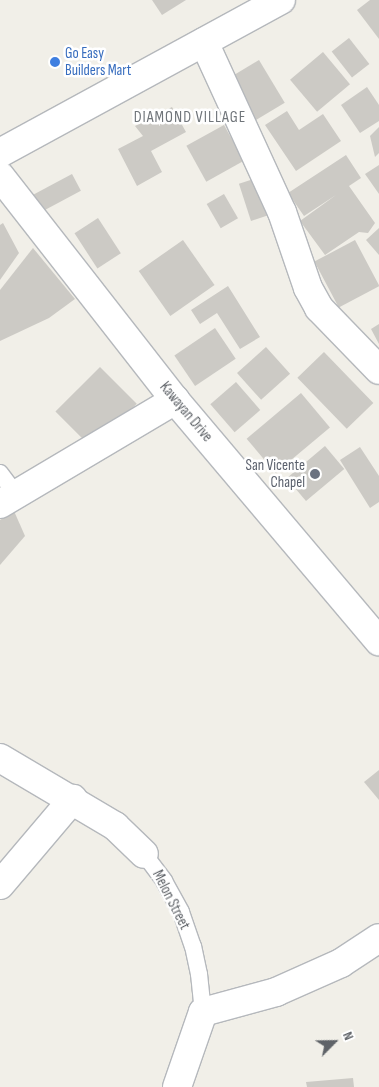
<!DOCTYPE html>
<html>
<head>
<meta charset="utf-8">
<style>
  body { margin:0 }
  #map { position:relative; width:379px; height:1087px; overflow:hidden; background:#f1efe8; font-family:"Sofia Sans Condensed",sans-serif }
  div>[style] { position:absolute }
  .building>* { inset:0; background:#cccac5; transform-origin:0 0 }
  .roads { filter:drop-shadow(1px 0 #b5b8bc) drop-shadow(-1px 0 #b5b8bc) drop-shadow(0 1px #b5b8bc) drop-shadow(0 -1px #b5b8bc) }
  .service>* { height:16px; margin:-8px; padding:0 8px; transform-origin:8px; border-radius:8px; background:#fff }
  .minor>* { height:28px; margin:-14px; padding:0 14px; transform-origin:14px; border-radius:14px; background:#fff }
  .tertiary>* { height:28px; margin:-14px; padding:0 14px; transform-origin:14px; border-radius:14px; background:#fff }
  .secondary>* { height:28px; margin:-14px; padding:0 14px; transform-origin:14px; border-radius:14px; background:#fff }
  .dots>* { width:14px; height:14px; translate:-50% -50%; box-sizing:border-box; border:2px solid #fff; border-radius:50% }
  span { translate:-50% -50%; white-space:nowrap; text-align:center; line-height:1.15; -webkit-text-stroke:5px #fff; paint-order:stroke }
  .shop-label { font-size:15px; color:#366cbe }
  .left { translate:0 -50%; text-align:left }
  .street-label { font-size:15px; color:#5f6368 }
  .worship-label { font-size:15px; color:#5b616d }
  .right { translate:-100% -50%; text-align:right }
  .neighbourhood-label { font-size:16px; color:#70757a; letter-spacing:1px }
  .north { position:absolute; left:309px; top:1017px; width:50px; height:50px; -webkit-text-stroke:4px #fff; paint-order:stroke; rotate:67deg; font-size:14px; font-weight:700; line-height:20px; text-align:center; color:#5f6368 }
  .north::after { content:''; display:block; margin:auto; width:18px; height:22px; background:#5f6368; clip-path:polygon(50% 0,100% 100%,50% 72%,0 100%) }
</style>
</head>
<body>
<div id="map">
  <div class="building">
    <i style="clip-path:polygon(152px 0,186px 0,162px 15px)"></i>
    <i style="clip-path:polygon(370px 0,379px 0,379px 39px,357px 10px)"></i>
    <i style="left:349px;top:38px;width:33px;height:22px;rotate:52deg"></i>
    <i style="left:323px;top:52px;width:42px;height:43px;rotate:50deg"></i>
    <i style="left:259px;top:60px;width:50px;height:34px;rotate:59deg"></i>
    <i style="clip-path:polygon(367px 87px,379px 105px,379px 121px,360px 133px,341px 105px)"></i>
    <i style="clip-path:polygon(172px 107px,186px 132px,151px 151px,162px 172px,137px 186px,118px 149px,143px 136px,135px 126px)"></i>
    <i style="clip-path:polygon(287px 111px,299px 130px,323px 114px,341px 141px,296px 171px,265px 125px)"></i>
    <i style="left:224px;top:125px;width:41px;height:43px;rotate:61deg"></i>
    <i style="clip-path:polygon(379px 127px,379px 153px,375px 157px,370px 136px)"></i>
    <i style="clip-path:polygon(346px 155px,361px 178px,349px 186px,375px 223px,368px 233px,359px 232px,325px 255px,300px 221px,336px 195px,304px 216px,288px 193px)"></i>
    <i style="clip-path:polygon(379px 165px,379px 194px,365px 174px)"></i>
    <i style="left:72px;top:174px;width:19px;height:44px;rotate:62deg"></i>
    <i style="left:257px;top:178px;width:39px;height:19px;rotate:72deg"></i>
    <i style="left:224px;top:194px;width:28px;height:20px;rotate:60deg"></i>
    <i style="left:98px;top:218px;width:42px;height:28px;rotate:57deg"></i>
    <i style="clip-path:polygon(3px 223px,19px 253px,0 280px,0 225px)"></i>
    <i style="clip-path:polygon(379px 228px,379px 255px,366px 240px)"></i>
    <i style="left:183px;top:240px;width:55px;height:54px;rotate:55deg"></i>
    <i style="left:355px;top:240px;width:52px;height:46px;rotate:62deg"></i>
    <i style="clip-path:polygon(33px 248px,75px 299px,49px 318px,0 341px,0 290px)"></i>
    <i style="clip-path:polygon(228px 286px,260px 337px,240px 349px,217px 313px,200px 324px,191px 310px)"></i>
    <i style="clip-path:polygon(379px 324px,379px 344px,371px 329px)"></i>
    <i style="left:215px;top:328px;width:37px;height:49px;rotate:56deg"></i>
    <i style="left:266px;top:347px;width:36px;height:39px;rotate:48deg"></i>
    <i style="left:324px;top:352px;width:71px;height:37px;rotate:46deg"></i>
    <i style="left:100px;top:367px;width:52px;height:63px;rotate:45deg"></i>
    <i style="left:236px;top:382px;width:37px;height:34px;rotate:49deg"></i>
    <i style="left:301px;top:393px;width:45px;height:71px;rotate:50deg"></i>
    <i style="left:325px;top:446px;width:30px;height:50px;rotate:50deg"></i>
    <i style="clip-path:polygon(360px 447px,379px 476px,379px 502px,370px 508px,340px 460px)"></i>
    <i style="clip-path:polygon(14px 511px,25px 536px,0 565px,0 520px)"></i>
    <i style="clip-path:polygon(379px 770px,379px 800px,364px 782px)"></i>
    <i style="clip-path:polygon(353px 1078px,354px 1087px,307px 1087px,306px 1082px)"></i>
  </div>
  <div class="roads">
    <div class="service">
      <i style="left:0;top:473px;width:26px;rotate:53deg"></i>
      <i style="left:144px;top:854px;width:34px;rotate:53deg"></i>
      <i style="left:164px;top:881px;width:35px;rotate:61deg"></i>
      <i style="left:181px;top:912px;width:36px;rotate:71deg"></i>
      <i style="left:193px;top:946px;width:29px;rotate:78deg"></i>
      <i style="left:199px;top:974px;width:38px;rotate:84deg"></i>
    </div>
    <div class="minor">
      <i style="left:204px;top:42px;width:187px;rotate:65.4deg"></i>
      <i style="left:282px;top:212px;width:80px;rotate:71.1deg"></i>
      <i style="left:308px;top:288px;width:23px;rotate:61deg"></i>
      <i style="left:319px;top:308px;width:86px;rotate:45.9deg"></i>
      <i style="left:0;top:504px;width:204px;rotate:-30.7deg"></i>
      <i style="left:0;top:758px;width:134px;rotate:30.6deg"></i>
      <i style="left:115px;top:826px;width:40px;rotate:44deg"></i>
      <i style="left:0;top:885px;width:113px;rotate:-49.7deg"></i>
      <i style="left:177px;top:1087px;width:79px;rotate:-70.9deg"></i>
      <i style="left:203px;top:1012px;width:76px;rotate:-15.3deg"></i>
      <i style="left:276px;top:992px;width:71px;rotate:-24deg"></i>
      <i style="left:341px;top:963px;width:45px;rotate:-33.3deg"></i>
    </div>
    <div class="tertiary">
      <i style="left:0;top:176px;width:284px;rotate:52deg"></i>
      <i style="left:175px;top:400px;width:316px;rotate:49.8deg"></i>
    </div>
    <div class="secondary">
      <i style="left:0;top:153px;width:320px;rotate:-28.6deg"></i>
    </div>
  </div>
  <div class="dots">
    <i style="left:55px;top:62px;background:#3f7fe0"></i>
    <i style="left:315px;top:474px;background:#6b7280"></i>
  </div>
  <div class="shop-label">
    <span class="left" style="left:65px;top:62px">Go Easy<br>Builders Mart</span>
  </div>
  <div class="street-label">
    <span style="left:186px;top:412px;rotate:50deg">Kawayan Drive</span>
    <span style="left:171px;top:900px;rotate:63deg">Melon Street</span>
  </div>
  <div class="worship-label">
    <span class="right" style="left:305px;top:474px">San Vicente<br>Chapel</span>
  </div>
  <div class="neighbourhood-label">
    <span style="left:190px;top:118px">DIAMOND VILLAGE</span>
  </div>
  <div class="north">N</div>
</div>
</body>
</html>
